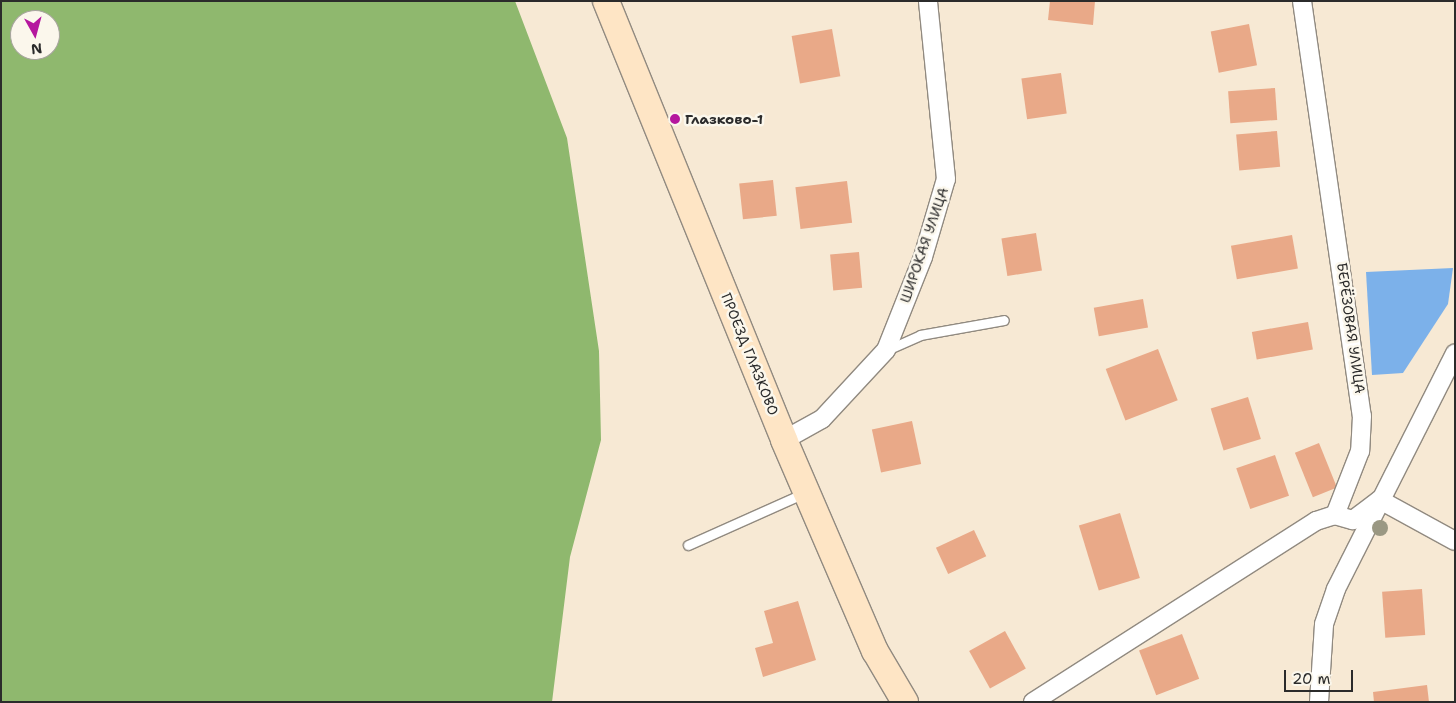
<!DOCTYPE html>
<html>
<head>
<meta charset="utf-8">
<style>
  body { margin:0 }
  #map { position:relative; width:1456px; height:703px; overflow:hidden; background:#f7e9d4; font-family:"Shantell Sans",sans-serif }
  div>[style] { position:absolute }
  .forest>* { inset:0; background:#8fb86e }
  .water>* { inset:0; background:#7cb1ea }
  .building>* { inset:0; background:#e9a988; transform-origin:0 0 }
  .roads { filter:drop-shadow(1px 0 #918a80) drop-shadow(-1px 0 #918a80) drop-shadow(0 1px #918a80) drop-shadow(0 -1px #918a80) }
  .service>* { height:9px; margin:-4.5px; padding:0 4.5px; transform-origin:4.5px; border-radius:4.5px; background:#fff }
  .minor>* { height:18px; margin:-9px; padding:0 9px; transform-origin:9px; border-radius:9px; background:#fff }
  .secondary>* { height:26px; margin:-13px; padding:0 13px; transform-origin:13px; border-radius:13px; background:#fee5c5 }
  .trees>* { width:16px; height:16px; margin:-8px; border-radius:50%; background:#9a9883 }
  .dots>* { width:14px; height:14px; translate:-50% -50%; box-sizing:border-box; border:2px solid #fbf7ec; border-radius:50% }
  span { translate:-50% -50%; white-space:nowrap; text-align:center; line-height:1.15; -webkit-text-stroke:5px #fbf7ec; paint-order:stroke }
  .poi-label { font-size:14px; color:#2b2b2b; font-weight:700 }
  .left { translate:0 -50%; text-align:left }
  .street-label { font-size:14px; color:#2b2b2b }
  .frame { position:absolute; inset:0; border:2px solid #2b2b2b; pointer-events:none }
  .north { position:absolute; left:10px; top:10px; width:50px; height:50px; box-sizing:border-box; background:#fbf7ec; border:1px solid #a8a59f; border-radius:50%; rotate:173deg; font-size:14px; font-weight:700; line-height:20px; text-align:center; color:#2b2b2b }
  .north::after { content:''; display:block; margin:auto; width:18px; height:22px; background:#b5179e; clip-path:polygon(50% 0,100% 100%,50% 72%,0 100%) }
  .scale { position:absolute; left:1284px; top:670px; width:69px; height:22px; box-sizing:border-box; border:2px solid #2b2b2b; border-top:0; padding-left:6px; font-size:15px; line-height:18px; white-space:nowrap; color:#2b2b2b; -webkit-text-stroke:4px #fbf7ec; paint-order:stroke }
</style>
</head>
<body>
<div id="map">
  <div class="forest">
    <i style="clip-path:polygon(evenodd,1px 1px,515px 1px,567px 138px,599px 351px,601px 440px,570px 557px,552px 702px,1px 702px,1px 1px,20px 20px,50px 20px,50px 50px,20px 50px,20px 20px)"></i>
  </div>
  <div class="water">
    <i style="clip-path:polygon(1453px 268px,1448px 304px,1403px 373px,1372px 375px,1366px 272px)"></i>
  </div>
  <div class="building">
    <i style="clip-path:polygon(1050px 1px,1095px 1px,1093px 25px,1048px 20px)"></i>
    <i style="left:1249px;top:24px;width:42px;height:39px;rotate:79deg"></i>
    <i style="left:832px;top:29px;width:48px;height:41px;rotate:80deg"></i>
    <i style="left:1061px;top:73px;width:41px;height:40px;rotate:82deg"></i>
    <i style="left:1275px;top:88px;width:32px;height:47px;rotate:86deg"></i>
    <i style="left:1277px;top:131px;width:36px;height:41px;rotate:85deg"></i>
    <i style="left:773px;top:180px;width:36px;height:34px;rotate:84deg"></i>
    <i style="left:847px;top:181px;width:42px;height:52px;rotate:83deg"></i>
    <i style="left:1036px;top:233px;width:38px;height:35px;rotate:81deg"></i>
    <i style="left:1292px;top:235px;width:34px;height:62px;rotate:80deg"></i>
    <i style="left:859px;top:252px;width:36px;height:29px;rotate:85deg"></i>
    <i style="left:1143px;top:299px;width:29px;height:50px;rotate:80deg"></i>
    <i style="left:1308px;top:322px;width:28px;height:57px;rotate:80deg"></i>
    <i style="left:1158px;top:349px;width:55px;height:56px;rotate:69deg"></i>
    <i style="left:1248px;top:397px;width:44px;height:39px;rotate:73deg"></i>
    <i style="left:912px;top:421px;width:44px;height:41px;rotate:78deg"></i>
    <i style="left:1319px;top:443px;width:48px;height:26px;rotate:68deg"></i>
    <i style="left:1275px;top:455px;width:43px;height:41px;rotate:71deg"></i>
    <i style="left:1120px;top:513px;width:68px;height:43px;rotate:73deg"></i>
    <i style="left:974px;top:530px;width:29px;height:42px;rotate:65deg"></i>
    <i style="left:1422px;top:589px;width:46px;height:40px;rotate:86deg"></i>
    <i style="clip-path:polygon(798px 601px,816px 660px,763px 677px,755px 648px,773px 643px,764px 611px)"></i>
    <i style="left:1005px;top:631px;width:43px;height:41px;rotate:61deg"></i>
    <i style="left:1182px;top:634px;width:48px;height:46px;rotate:69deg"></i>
    <i style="clip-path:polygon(1427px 685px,1429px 702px,1374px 702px,1373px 692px)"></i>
  </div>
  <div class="roads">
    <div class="service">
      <i style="left:887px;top:350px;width:36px;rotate:-24deg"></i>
      <i style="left:920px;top:335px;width:85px;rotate:-10.1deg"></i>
      <i style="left:688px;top:545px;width:127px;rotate:-24.1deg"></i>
    </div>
    <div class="minor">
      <i style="left:1302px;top:1px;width:419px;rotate:81.8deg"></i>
      <i style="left:1362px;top:416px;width:35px;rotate:93deg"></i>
      <i style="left:1360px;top:451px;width:69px;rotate:111.3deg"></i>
      <i style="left:1335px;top:515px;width:19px;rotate:16deg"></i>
      <i style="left:1353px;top:520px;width:34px;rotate:-37deg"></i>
      <i style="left:1380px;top:500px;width:85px;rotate:28.7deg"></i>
      <i style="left:784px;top:440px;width:43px;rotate:-28.9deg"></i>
      <i style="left:822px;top:419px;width:94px;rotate:-47.2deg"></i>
      <i style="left:886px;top:350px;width:100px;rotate:-68.3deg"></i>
      <i style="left:923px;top:257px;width:81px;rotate:-73.6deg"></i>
      <i style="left:946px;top:179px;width:179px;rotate:-95.8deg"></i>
      <i style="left:1033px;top:702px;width:336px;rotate:-32.6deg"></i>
      <i style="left:1316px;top:521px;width:20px;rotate:-18deg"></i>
      <i style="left:1319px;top:702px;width:78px;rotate:-86.3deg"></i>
      <i style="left:1324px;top:624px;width:37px;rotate:-71deg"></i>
      <i style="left:1336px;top:589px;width:264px;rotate:-63.2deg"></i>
    </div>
    <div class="secondary">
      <i style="left:606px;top:1px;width:474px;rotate:67.9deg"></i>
      <i style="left:784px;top:440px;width:230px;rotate:66.7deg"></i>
      <i style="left:875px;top:651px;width:59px;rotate:59.5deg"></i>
    </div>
  </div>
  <div class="trees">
    <i style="left:1380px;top:528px"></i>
  </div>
  <div class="dots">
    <i style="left:675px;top:119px;background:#b5179e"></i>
  </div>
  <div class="poi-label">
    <span class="left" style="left:685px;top:119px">Глазково-1</span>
  </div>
  <div class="street-label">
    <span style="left:924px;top:245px;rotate:-71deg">ШИРОКАЯ УЛИЦА</span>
    <span style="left:1351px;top:328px;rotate:82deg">БЕРЁЗОВАЯ УЛИЦА</span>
    <span style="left:750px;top:354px;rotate:68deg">ПРОЕЗД ГЛАЗКОВО</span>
  </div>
  <div class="frame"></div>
  <div class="north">N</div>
  <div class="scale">20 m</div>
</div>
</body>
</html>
